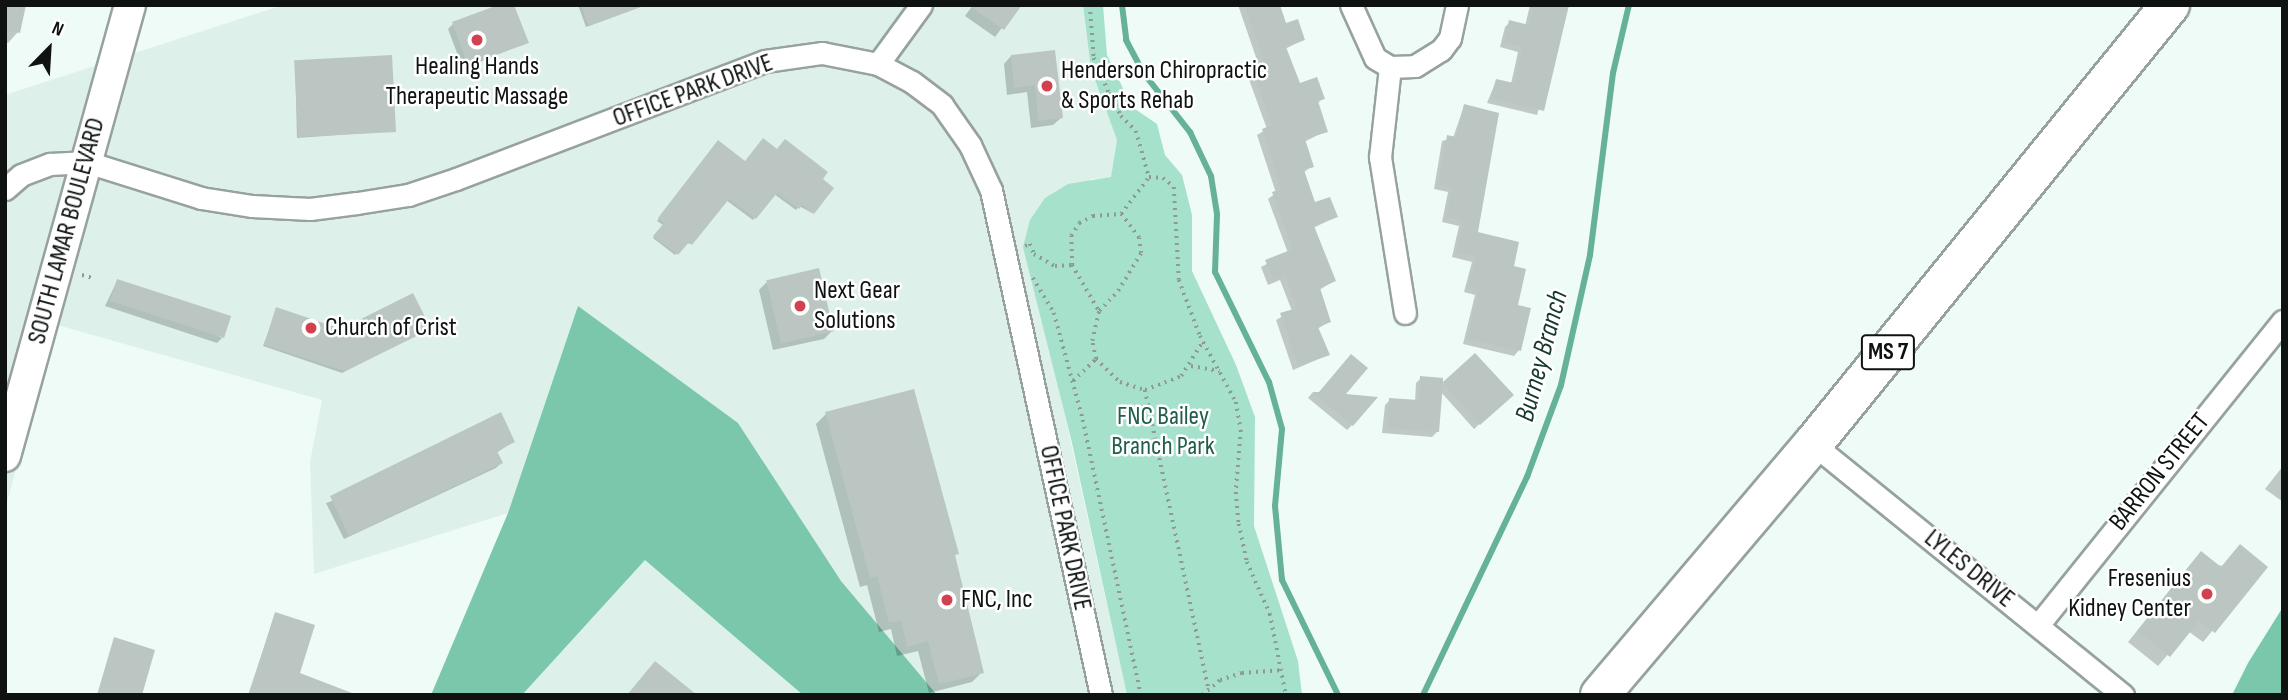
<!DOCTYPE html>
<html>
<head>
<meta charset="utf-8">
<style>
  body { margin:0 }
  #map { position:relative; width:2288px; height:700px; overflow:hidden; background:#effbf6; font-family:"Sofia Sans Condensed",sans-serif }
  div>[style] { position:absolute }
  .built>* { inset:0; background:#ddf0e9 }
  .green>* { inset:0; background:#a6e1cb }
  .forest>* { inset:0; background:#7ac7ac }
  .shadow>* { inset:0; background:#0003 }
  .stream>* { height:6px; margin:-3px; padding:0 3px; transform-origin:3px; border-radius:3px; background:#65b297 }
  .building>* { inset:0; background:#bbc6c2; transform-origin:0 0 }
  .path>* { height:3.5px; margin-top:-1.75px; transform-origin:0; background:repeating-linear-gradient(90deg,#909996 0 2px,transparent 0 7px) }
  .roads { filter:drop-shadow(2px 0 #97a29d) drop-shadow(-2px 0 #97a29d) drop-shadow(0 2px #97a29d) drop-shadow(0 -2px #97a29d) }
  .street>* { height:21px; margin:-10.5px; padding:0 10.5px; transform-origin:10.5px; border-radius:10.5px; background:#fff }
  .secondary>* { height:30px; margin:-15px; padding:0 15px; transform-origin:15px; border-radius:15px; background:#fff }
  .highway>* { height:38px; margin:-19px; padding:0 19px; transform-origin:19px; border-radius:19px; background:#fff }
  .dots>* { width:19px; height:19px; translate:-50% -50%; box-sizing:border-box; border:4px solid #fff; border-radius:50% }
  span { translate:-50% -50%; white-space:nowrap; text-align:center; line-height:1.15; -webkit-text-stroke:5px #fff; paint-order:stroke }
  .shield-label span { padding:2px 5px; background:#fff; border:2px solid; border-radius:5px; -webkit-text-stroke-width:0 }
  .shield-label { font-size:24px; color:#0e1211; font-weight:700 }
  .poi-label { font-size:26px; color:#0e1211 }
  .left { translate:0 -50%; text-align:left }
  .right { translate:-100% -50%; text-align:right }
  .street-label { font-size:26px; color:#0e1211 }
  .park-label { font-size:26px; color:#215e4b }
  .water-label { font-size:28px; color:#14382d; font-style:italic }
  .frame { position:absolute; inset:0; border:7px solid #0e1211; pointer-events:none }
  .north { position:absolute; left:14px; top:14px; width:70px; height:70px; -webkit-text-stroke:5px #fff; paint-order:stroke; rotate:24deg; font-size:19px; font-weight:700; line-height:28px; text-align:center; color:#0e1211 }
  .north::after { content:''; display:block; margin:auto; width:24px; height:32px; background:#0e1211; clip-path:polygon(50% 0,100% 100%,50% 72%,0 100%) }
</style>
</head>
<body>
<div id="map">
  <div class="built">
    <i style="clip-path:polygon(283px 5px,1083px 5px,1091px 69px,1117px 140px,1111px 178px,1091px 179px,1055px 371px,1127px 695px,937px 695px,841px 581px,578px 307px,508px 513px,314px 574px,310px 462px,322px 400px,54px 324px,5px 510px,5px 95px)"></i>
    <i style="clip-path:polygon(645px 560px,803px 695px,522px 695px)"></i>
  </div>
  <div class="green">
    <i style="clip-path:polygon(1083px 5px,1103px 5px,1107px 55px,1132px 107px,1157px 124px,1165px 155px,1182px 175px,1192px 215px,1192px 271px,1236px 365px,1255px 417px,1254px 526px,1298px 661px,1302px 695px,1127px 695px,1072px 443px,1023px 247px,1030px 220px,1045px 198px,1068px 184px,1111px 177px,1117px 140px,1091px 69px)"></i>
  </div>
  <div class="forest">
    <i style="clip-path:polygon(578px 306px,738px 423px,841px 581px,937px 695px,803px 695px,645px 560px,522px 695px,431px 695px,508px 513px)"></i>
    <i style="clip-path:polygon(2283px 607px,2283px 695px,2232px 695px,2248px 663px)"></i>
  </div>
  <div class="shadow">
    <i style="clip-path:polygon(5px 5px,18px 32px,8px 43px,5px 42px)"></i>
    <i style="clip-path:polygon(578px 5px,645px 5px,586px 27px)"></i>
    <i style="clip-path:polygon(973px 5px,1019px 5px,995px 37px,965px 16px)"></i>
    <i style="clip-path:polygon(1238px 5px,1278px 5px,1285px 25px,1303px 40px,1285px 49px,1298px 86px,1323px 98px,1317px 104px,1326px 131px,1304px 142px,1312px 166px,1303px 173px,1314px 204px,1336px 217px,1313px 228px,1334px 281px,1319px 290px,1329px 322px,1317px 329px,1328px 355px,1293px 370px,1276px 320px,1292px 311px,1280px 280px,1268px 285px,1261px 267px,1288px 253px,1268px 199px,1276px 193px,1257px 135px,1267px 129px,1247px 74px,1259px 66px)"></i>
    <i style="clip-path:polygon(1530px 5px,1569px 5px,1537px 115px,1487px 103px,1496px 81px,1511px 84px,1518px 52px,1500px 47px,1505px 27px,1510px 22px,1525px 26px)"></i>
    <i style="clip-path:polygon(453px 24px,527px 42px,463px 69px,448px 29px)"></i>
    <i style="clip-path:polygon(1054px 52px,1061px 118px,1053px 125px,1031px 128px,1027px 92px,1007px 95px,1004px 64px,1011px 56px)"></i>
    <i style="clip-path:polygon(295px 61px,394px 131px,297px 138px)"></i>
    <i style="clip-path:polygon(1464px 106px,1476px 234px,1512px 268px,1519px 350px,1514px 356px,1463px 344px,1475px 295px,1464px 292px,1472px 262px,1452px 257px,1459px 226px,1442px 222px,1448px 192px,1434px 189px,1442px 141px,1453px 138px)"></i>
    <i style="clip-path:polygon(718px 142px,745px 163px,820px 179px,812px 213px,799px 206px,796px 210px,774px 194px,753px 220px,726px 200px,691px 244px,686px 243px,675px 255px,653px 238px,663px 225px,657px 221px)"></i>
    <i style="clip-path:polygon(117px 281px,222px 338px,217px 343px,105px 306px)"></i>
    <i style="clip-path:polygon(767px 282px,832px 331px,824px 339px,773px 350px,759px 290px)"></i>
    <i style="clip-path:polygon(277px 309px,341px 331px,429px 329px,342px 373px,263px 346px)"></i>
    <i style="clip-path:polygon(1475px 355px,1512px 395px,1474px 429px,1440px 391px,1437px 432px,1432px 437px,1382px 433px,1385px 405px,1390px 400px,1415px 402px,1416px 383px,1421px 378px,1441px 386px)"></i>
    <i style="clip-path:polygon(1312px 393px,1342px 396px,1352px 425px,1347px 430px,1308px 398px)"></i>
    <i style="clip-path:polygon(826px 414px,954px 556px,982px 672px,972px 682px,929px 693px,918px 651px,897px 656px,891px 629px,879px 632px,867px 585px,860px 587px,816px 424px)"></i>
    <i style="clip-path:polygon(513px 442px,496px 453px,501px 463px,496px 468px,344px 539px,326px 503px)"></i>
    <i style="clip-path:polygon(2283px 466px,2283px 502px,2265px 489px)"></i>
    <i style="clip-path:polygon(2191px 564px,2265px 568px,2203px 642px,2188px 631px,2158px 666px,2128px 642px)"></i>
    <i style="clip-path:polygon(275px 614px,298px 674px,357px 695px,248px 695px)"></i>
  </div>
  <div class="stream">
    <i style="left:1122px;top:5px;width:35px;rotate:83deg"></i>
    <i style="left:1126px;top:40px;width:40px;rotate:62deg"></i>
    <i style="left:1145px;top:75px;width:73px;rotate:51.7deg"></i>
    <i style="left:1190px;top:132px;width:49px;rotate:64.5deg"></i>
    <i style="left:1211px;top:176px;width:39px;rotate:81deg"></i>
    <i style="left:1217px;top:215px;width:57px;rotate:92deg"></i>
    <i style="left:1215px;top:272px;width:123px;rotate:63.9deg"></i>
    <i style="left:1269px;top:382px;width:49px;rotate:74.5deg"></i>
    <i style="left:1282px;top:429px;width:77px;rotate:95.2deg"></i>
    <i style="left:1275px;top:506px;width:74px;rotate:84.6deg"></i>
    <i style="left:1282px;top:580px;width:128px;rotate:64deg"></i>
    <i style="left:1423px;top:695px;width:242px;rotate:-64.5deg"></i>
    <i style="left:1527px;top:477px;width:98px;rotate:-69.7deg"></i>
    <i style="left:1561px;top:385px;width:133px;rotate:-77.4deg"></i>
    <i style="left:1590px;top:255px;width:183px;rotate:-82.8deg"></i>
    <i style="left:1613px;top:73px;width:70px;rotate:-76.8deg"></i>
  </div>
  <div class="building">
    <i style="clip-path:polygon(5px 5px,26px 5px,20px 33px,5px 30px)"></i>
    <i style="clip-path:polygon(498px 5px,514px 5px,529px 43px,468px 65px,452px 22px)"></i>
    <i style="clip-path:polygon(581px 5px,641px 5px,641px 7px,589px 26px)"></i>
    <i style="clip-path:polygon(968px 5px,1022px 5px,1004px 30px)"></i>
    <i style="clip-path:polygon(1244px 5px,1280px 5px,1286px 23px,1298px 19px,1305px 40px,1286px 47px,1300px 83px,1317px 77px,1325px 99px,1318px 101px,1328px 132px,1305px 139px,1314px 167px,1304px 170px,1315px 202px,1330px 197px,1338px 217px,1314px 226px,1336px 281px,1320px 288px,1331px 322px,1318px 327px,1330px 355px,1298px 366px,1280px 313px,1297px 308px,1285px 276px,1274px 281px,1265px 260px,1293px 249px,1272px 192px,1281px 189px,1262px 129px,1272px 125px,1251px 67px,1264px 62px)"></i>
    <i style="clip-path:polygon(1533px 5px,1569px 5px,1544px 111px,1491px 98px,1496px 79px,1514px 83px,1522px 47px,1504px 42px,1509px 20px,1529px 25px)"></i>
    <i style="clip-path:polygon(1055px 50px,1063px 118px,1038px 121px,1035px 85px,1014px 88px,1011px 55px)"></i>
    <i style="left:392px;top:55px;width:77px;height:98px;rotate:87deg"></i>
    <i style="clip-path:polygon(1464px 104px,1499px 113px,1478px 232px,1519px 242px,1514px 266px,1526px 269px,1518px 305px,1531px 308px,1521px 351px,1467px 339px,1479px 290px,1468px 287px,1476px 257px,1456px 252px,1463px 221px,1446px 217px,1452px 188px,1438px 185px,1447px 135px,1456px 137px)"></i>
    <i style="clip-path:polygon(763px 138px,777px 149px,785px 139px,828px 172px,823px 179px,834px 188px,814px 214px,802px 205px,799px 209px,777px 193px,756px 219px,729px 199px,692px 245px,689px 242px,678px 255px,653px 236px,664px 223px,658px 218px,718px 140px,745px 161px)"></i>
    <i style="left:819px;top:268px;width:65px;height:54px;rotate:77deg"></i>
    <i style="left:117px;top:279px;width:120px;height:23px;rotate:18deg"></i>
    <i style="clip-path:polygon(413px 293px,431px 329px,345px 371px,264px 345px,276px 307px,341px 329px)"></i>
    <i style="clip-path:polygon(1475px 353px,1514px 395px,1480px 425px,1443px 383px,1439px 432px,1387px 428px,1389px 398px,1419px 400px,1420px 376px,1443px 378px,1443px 382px)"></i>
    <i style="clip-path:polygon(1351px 354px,1368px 368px,1346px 394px,1378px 397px,1353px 426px,1312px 392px,1319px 392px)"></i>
    <i style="clip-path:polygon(914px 389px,959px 554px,955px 555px,984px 673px,939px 684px,928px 641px,907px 647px,901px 620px,889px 623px,877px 576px,870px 578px,825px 412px)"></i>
    <i style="clip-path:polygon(501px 412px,515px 442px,497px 451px,503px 463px,349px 536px,330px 496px)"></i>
    <i style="clip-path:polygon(2240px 544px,2268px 567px,2215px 633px,2199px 621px,2170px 657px,2137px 631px,2201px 551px,2221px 567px)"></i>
    <i style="clip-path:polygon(275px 612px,315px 625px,300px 673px,357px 695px,249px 695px)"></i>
    <i style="clip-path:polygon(114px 637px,155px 650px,142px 695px,97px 695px)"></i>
    <i style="clip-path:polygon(655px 661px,697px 695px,627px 695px)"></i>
  </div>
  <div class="path">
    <i style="left:1090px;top:5px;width:53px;rotate:85.7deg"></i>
    <i style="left:1094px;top:58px;width:38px;rotate:67deg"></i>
    <i style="left:1109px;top:93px;width:26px;rotate:62deg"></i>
    <i style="left:1121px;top:116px;width:21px;rotate:45deg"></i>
    <i style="left:1136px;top:131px;width:48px;rotate:74.2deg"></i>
    <i style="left:1149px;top:177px;width:14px;rotate:4deg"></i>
    <i style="left:1163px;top:178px;width:14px;rotate:39deg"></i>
    <i style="left:1174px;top:187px;width:93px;rotate:86.9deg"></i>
    <i style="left:1179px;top:280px;width:60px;rotate:69.4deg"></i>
    <i style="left:1200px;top:336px;width:75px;rotate:61.4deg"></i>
    <i style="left:1236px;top:402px;width:28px;rotate:80deg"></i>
    <i style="left:1241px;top:430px;width:62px;rotate:94.6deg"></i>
    <i style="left:1236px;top:492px;width:32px;rotate:85deg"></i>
    <i style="left:1239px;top:524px;width:39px;rotate:78deg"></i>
    <i style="left:1247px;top:562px;width:57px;rotate:66.1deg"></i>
    <i style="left:1270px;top:614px;width:83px;rotate:78.8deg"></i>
    <i style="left:1025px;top:246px;width:5px;rotate:-22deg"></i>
    <i style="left:1030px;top:244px;width:11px;rotate:68deg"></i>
    <i style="left:1034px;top:254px;width:24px;rotate:30deg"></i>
    <i style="left:1055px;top:266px;width:17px;rotate:-3deg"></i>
    <i style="left:1072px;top:265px;width:29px;rotate:-92deg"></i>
    <i style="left:1071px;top:236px;width:15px;rotate:-58deg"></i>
    <i style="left:1079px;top:223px;width:16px;rotate:-27deg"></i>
    <i style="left:1093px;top:216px;width:28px;rotate:-4deg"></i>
    <i style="left:1121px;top:214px;width:46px;rotate:-52.9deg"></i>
    <i style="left:1072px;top:265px;width:53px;rotate:59.6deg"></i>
    <i style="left:82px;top:275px;width:11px;rotate:15deg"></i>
    <i style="left:1033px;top:278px;width:41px;rotate:59deg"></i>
    <i style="left:1054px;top:313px;width:111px;rotate:74.8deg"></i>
    <i style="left:1083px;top:420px;width:281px;rotate:78.1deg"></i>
    <i style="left:1096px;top:359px;width:33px;rotate:44deg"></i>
    <i style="left:1120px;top:382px;width:26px;rotate:18deg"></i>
    <i style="left:1145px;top:390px;width:39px;rotate:-21deg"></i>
    <i style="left:1181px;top:376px;width:41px;rotate:-57.8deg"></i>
    <i style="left:1191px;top:366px;width:29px;rotate:10deg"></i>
    <i style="left:1073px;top:381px;width:32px;rotate:-44deg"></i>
    <i style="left:1096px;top:359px;width:18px;rotate:-103deg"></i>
    <i style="left:1092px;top:341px;width:31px;rotate:-77deg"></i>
    <i style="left:1099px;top:311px;width:28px;rotate:-46deg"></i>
    <i style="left:1118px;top:291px;width:44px;rotate:-58.8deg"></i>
    <i style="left:1141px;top:253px;width:15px;rotate:-98deg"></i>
    <i style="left:1139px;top:238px;width:30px;rotate:-127deg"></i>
    <i style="left:1145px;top:390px;width:307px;rotate:78deg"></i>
    <i style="left:1202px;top:695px;width:23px;rotate:-40deg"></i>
    <i style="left:1220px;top:680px;width:23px;rotate:-18deg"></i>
    <i style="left:1242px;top:673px;width:41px;rotate:-4.2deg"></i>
  </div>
  <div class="roads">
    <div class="street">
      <i style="left:1351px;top:5px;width:58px;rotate:65.6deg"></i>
      <i style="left:1375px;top:58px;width:17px;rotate:31deg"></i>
      <i style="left:1390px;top:67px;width:25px;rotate:-2deg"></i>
      <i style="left:1415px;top:66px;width:31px;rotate:-32deg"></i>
      <i style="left:1441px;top:50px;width:15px;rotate:-53deg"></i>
      <i style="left:1450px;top:38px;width:34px;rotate:-78deg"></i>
      <i style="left:878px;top:64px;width:73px;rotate:-53.9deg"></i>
      <i style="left:1390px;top:67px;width:91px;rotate:96.3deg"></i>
      <i style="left:1380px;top:157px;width:158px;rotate:80.9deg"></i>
      <i style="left:5px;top:189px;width:21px;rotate:-41deg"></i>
      <i style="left:21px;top:175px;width:31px;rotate:-21deg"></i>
      <i style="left:50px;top:164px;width:37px;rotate:-3deg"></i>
      <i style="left:87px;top:162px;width:120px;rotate:17.5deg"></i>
      <i style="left:201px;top:198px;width:52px;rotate:8.9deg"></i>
      <i style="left:252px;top:206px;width:58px;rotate:3deg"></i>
      <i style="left:310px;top:209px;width:47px;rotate:-7.3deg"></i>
      <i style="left:357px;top:203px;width:52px;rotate:-8.9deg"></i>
      <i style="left:408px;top:195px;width:51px;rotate:-18.4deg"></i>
      <i style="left:456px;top:179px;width:331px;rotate:-20.9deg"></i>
      <i style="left:765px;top:61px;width:58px;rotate:-8deg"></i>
      <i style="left:822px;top:53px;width:57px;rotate:11.1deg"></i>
      <i style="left:878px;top:64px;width:38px;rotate:28deg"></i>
      <i style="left:912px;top:82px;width:38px;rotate:37deg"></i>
      <i style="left:942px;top:105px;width:49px;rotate:55deg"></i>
      <i style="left:970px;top:145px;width:50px;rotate:65deg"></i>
      <i style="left:991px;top:190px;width:517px;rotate:77.71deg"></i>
      <i style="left:1813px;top:444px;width:399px;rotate:39deg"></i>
      <i style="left:2039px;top:624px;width:389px;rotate:-51.2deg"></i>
    </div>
    <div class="secondary">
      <i style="left:5px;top:456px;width:468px;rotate:-74.5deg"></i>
    </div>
    <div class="highway">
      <i style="left:1600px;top:695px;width:329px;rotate:-49.7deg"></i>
      <i style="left:1813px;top:444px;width:566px;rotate:-50.88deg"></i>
    </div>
  </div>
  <div class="dots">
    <i style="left:477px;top:40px;background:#d1414f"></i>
    <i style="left:1047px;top:86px;background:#d1414f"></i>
    <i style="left:800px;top:306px;background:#d1414f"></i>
    <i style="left:311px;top:328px;background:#d1414f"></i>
    <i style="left:2207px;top:594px;background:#d1414f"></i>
    <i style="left:947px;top:600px;background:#d1414f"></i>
  </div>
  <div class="shield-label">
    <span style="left:1888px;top:352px">MS 7</span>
  </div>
  <div class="poi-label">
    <span style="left:477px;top:82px">Healing Hands<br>Therapeutic Massage</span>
    <span class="left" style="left:1061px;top:86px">Henderson Chiropractic<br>&amp; Sports Rehab</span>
    <span class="left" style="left:814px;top:306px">Next Gear<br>Solutions</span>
    <span class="left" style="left:325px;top:328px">Church of Crist</span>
    <span class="right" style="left:2191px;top:594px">Fresenius<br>Kidney Center</span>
    <span class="left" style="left:961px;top:600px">FNC, Inc</span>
  </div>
  <div class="street-label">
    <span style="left:693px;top:91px;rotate:-20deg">OFFICE PARK DRIVE</span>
    <span style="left:67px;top:231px;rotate:-75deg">SOUTH LAMAR BOULEVARD</span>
    <span style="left:2160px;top:472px;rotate:-51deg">BARRON STREET</span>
    <span style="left:1065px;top:528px;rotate:78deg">OFFICE PARK DRIVE</span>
    <span style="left:1969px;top:569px;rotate:39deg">LYLES DRIVE</span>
  </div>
  <div class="park-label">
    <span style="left:1163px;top:432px">FNC Bailey<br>Branch Park</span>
  </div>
  <div class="water-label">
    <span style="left:1542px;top:356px;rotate:-75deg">Burney Branch</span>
  </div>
  <div class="frame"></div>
  <div class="north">N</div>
</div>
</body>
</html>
